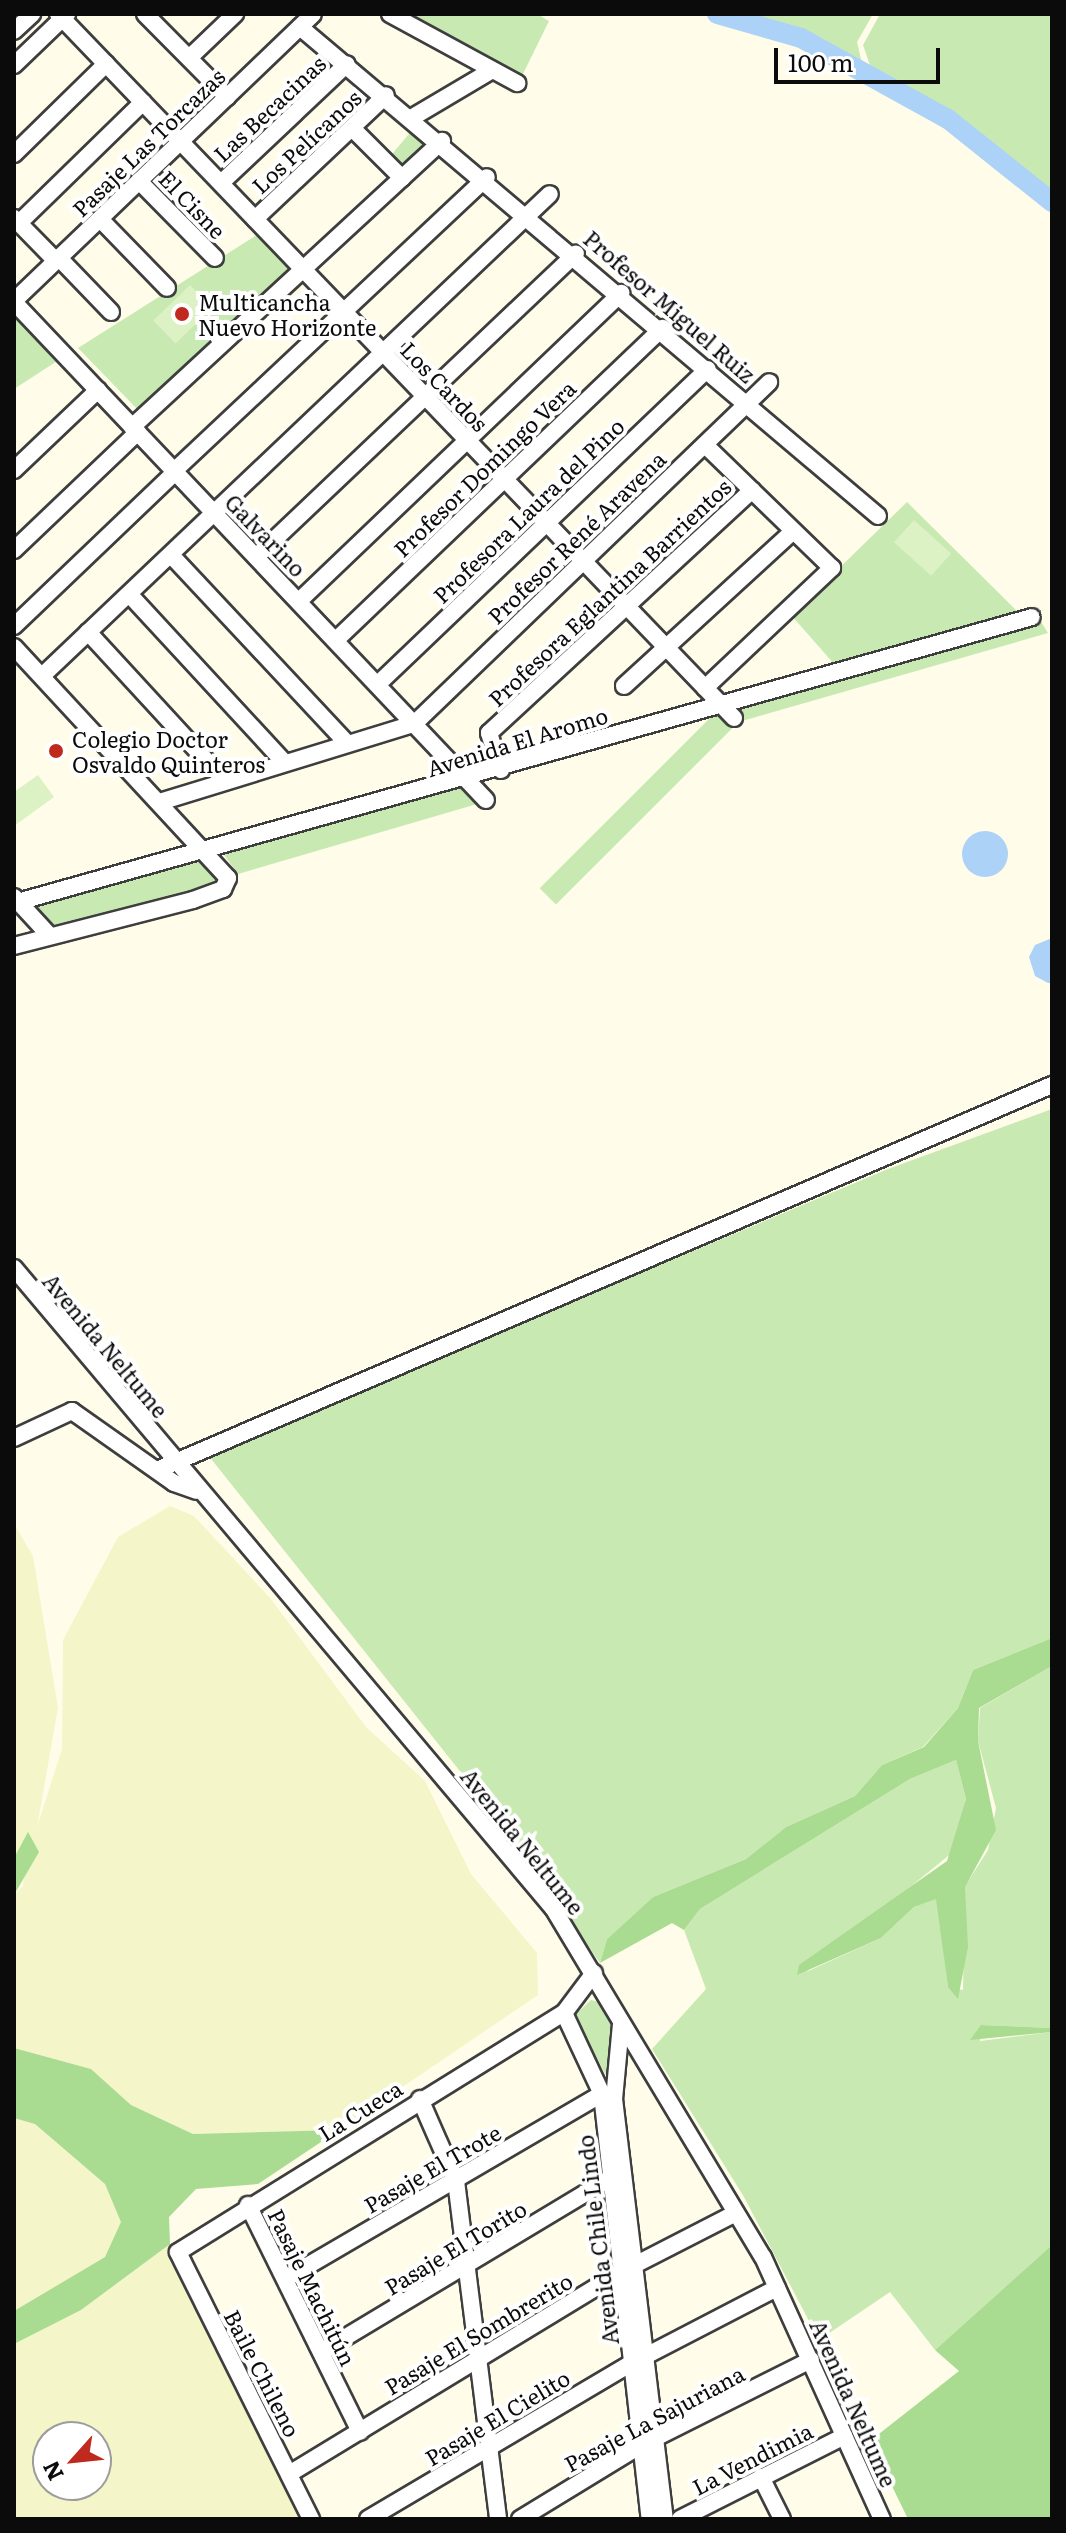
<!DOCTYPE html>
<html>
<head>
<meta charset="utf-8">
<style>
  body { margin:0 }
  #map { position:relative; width:1066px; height:2533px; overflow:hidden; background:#fffde9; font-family:Literata,serif }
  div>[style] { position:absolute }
  .farmland>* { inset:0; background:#f4f5c9 }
  .green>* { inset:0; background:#c8eab2; transform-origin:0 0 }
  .forest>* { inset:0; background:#a9db91 }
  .pitch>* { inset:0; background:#dcf1c4; transform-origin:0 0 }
  .water>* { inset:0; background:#acd2f8 }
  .round { border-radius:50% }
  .river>* { height:20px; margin:-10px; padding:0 10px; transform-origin:10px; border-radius:10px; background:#acd2f8 }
  .roads { filter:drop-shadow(2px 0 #3e3e3e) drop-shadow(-2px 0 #3e3e3e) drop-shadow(0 2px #3e3e3e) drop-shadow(0 -2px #3e3e3e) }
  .minor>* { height:16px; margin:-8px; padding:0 8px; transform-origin:8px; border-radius:8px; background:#fff }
  .dots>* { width:22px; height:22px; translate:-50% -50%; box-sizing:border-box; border:4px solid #fff; border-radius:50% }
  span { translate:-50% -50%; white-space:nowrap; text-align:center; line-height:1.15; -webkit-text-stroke:8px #fff; paint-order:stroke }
  .street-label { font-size:22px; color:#0b0b0b }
  .poi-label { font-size:22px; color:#0b0b0b }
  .left { translate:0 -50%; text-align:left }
  .frame { position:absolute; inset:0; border:16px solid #0b0b0b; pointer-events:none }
  .north { position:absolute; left:32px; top:2421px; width:80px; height:80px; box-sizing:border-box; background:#fff; border:2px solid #9d9d9d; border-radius:50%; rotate:243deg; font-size:22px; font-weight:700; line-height:32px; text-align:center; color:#0b0b0b }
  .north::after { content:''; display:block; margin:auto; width:28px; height:36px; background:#c02a1e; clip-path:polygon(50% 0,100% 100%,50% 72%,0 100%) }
  .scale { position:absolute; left:774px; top:48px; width:166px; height:36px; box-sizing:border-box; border:4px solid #0b0b0b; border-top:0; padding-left:10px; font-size:24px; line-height:28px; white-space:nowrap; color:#0b0b0b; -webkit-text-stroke:6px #fff; paint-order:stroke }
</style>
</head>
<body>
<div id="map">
  <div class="farmland">
    <i style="clip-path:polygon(170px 1506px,194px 1516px,271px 1599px,366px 1727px,425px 1781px,471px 1874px,537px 1953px,538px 1995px,339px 2130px,193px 2134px,131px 2105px,91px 2069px,14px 2048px,14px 1895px,23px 1886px,28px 1833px,14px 1858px,14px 1524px,33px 1556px,58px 1708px,37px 1827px,62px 1749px,63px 1640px,118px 1537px)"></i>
    <i style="clip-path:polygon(14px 2118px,35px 2124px,105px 2184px,122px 2222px,105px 2257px,14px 2311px)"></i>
    <i style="clip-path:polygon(evenodd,170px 2244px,302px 2519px,14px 2519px,14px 2344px,81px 2310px,170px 2244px,48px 2437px,96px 2437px,96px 2485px,48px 2485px,48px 2437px)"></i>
  </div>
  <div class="green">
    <i style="clip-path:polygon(408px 14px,537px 14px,549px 21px,522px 76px)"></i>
    <i style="clip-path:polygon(730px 14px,873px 14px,857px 42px,863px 68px,801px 34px)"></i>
    <i style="clip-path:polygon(880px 14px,1052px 14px,1052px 192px,950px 115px,872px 71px,863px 45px)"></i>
    <i style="left:419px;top:122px;width:30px;height:51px;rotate:40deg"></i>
    <i style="clip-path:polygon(260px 233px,293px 273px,140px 412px,78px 348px)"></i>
    <i style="clip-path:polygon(14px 302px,65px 356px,14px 389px)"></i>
    <i style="clip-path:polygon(907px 502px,1019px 613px,835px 665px,791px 615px)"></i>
    <i style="clip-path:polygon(1040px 620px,1048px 633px,742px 721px,726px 705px)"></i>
    <i style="left:720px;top:708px;width:23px;height:255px;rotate:45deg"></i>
    <i style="clip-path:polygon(464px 786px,484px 802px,238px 874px,222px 852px)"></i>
    <i style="clip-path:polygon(206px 850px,228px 882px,50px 936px,18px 902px)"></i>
    <i style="clip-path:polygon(1052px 1109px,1052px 1638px,973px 1670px,958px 1708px,923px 1747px,882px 1765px,855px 1796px,786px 1827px,746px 1859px,653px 1897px,607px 1939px,600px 1963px,510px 1834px,208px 1455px,888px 1169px)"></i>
    <i style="clip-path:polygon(1052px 1666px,1052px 2028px,981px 2025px,980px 2041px,1052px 2032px,1052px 2245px,935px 2350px,890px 2292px,819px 2340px,744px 2197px,652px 2049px,706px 1989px,684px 1930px,700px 1909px,910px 1779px,956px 1760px,966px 1799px,953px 1852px,806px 1972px,881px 1938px,914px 1907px,937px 1898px,948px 1987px,963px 1990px,965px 1886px,988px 1850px,996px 1808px,978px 1741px,980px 1708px)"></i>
    <i style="clip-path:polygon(591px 2000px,603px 2003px,615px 2026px,608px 2079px,574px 2016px)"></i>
  </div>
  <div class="forest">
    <i style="clip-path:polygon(1052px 1638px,1052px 1666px,979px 1708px,978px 1741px,996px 1830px,965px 1887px,968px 1947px,958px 1999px,948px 1987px,936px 1899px,914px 1907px,881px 1938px,797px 1975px,799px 1965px,947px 1861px,966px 1799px,956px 1760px,910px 1779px,700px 1909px,684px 1930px,672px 1923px,600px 1963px,607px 1939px,653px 1897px,746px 1859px,786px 1827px,855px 1796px,882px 1765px,924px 1747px,958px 1708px,973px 1670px)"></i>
    <i style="clip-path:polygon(28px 1832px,39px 1852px,14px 1895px,14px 1858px)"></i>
    <i style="clip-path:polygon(981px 2025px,1052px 2028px,1052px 2032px,970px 2040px)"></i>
    <i style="clip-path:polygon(14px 2048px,91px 2069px,131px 2105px,193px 2134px,339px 2130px,258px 2184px,196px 2189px,169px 2217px,170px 2244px,81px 2310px,14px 2344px,14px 2311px,105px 2257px,121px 2222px,105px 2184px,35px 2124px,14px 2118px)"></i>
    <i style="clip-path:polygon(1052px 2245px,1052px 2519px,908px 2519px,870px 2441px,959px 2371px,935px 2350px)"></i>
  </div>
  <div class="pitch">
    <i style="left:190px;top:285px;width:32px;height:51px;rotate:46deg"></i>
    <i style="left:914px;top:520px;width:50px;height:30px;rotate:42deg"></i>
    <i style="clip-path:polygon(38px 775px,54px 797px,14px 826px,14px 792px)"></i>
  </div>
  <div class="water">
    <i class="round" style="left:962px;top:831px;width:46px;height:46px"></i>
    <i style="clip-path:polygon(1052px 938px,1052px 983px,1048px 983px,1035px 976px,1029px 957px,1035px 945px)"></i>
  </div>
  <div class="river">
    <i style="left:717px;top:14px;width:87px;rotate:15.9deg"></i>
    <i style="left:801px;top:38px;width:168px;rotate:28.9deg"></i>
    <i style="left:948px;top:119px;width:133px;rotate:38.6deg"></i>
  </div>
  <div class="roads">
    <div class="minor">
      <i style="left:58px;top:14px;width:976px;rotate:46.16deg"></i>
      <i style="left:145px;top:14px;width:117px;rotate:45.3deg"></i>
      <i style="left:390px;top:14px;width:145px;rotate:28.5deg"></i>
      <i style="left:300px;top:27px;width:757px;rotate:40.23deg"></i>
      <i style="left:14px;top:31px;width:25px;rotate:-43deg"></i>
      <i style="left:189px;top:58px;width:64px;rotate:-43.7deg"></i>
      <i style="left:14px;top:65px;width:74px;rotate:-43.9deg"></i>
      <i style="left:413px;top:117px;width:92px;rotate:-30.7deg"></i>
      <i style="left:352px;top:128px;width:71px;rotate:45deg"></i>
      <i style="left:14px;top:154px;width:129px;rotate:-44.4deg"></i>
      <i style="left:139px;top:181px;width:108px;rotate:45.4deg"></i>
      <i style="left:221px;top:183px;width:173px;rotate:-43.4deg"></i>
      <i style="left:14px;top:218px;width:60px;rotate:45.7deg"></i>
      <i style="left:100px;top:219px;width:96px;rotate:45.8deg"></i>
      <i style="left:255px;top:219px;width:180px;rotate:-43.4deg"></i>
      <i style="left:19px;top:223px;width:173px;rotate:-44.3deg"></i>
      <i style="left:59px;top:258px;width:75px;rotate:46.1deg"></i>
      <i style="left:14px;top:301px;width:414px;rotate:-43.8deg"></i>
      <i style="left:14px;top:302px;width:686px;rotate:46.54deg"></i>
      <i style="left:132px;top:427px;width:422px;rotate:-42.7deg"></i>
      <i style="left:14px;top:470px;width:116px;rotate:-43.6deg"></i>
      <i style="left:174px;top:471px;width:429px;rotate:-43.2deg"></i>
      <i style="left:14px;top:550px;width:171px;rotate:-43.6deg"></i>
      <i style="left:171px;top:555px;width:256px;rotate:46.9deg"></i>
      <i style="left:256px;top:557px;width:441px;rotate:-43.5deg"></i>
      <i style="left:129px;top:594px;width:229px;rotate:47.3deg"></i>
      <i style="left:299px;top:601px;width:446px;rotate:-43.7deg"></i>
      <i style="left:14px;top:626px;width:223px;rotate:-43.7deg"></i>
      <i style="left:88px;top:632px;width:202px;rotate:47.4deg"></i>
      <i style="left:336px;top:640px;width:452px;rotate:-43.7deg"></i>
      <i style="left:14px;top:647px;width:315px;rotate:47.2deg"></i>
      <i style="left:228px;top:878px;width:12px;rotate:114deg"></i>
      <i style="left:223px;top:889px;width:32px;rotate:160deg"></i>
      <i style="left:193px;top:900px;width:185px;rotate:165.6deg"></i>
      <i style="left:42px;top:676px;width:700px;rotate:-43.5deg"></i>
      <i style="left:378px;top:684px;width:456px;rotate:-43.7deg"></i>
      <i style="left:624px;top:686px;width:229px;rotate:-42.5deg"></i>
      <i style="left:705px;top:688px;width:175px;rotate:-43.4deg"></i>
      <i style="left:832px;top:568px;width:177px;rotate:-135.9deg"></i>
      <i style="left:501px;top:770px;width:39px;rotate:-108deg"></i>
      <i style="left:489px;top:733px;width:358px;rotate:-42.7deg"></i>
      <i style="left:163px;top:801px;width:263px;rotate:-17.1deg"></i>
      <i style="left:414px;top:724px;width:493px;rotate:-43.9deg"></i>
      <i style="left:14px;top:897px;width:53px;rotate:47.3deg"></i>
      <i style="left:14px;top:903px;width:1057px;rotate:-15.69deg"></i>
      <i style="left:14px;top:1268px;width:837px;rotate:49.9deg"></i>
      <i style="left:553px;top:1908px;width:407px;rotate:59deg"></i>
      <i style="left:763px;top:2257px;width:288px;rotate:65.6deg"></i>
      <i style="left:14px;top:1438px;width:64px;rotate:-25deg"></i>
      <i style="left:72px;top:1411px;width:125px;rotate:35.2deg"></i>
      <i style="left:174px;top:1483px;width:24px;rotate:19deg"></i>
      <i style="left:157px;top:1470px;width:974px;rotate:-23.28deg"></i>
      <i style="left:564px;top:2013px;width:89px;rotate:64.9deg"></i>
      <i style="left:602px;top:2094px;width:428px;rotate:83.6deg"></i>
      <i style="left:621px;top:2024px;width:75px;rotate:95.3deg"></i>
      <i style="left:614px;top:2099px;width:423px;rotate:83.1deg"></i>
      <i style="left:420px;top:2099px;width:90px;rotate:66.3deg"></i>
      <i style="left:456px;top:2181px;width:341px;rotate:82.9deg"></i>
      <i style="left:248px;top:2205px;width:253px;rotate:63.7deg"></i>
      <i style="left:285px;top:2279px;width:367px;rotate:-30.3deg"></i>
      <i style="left:321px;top:2352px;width:338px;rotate:-31deg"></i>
      <i style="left:289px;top:2474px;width:389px;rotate:-31.3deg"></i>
      <i style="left:621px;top:2272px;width:129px;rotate:-27.2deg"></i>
      <i style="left:761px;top:2477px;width:47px;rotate:63.4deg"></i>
      <i style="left:311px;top:2519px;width:298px;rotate:-116.5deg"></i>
      <i style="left:178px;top:2252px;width:454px;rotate:-31.8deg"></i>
      <i style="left:564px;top:2013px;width:50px;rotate:-53.1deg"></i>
      <i style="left:368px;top:2519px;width:309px;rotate:-30.6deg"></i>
      <i style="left:634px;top:2362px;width:161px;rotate:-27.4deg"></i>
      <i style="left:520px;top:2519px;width:142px;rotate:-31.4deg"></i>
      <i style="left:641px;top:2445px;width:190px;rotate:-26.6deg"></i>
      <i style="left:680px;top:2519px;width:184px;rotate:-26.8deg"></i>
    </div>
  </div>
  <div class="dots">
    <i style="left:182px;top:314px;background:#c02a1e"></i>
    <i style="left:56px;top:751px;background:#c02a1e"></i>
  </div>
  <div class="street-label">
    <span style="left:269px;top:108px;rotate:-43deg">Las Becacinas</span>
    <span style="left:306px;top:141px;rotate:-43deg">Los Pelícanos</span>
    <span style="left:148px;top:142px;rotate:-44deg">Pasaje Las Torcazas</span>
    <span style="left:193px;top:204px;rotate:46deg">El Cisne</span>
    <span style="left:670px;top:306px;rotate:41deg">Profesor Miguel Ruiz</span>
    <span style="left:445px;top:386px;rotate:46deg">Los Cardos</span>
    <span style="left:484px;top:468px;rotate:-44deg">Profesor Domingo Vera</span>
    <span style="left:528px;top:510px;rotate:-44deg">Profesora Laura del Pino</span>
    <span style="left:266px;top:535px;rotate:46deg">Galvarino</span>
    <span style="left:576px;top:537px;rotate:-44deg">Profesor René Aravena</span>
    <span style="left:609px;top:592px;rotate:-43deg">Profesora Eglantina Barrientos</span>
    <span style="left:517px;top:741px;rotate:-17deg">Avenida El Aromo</span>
    <span style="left:106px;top:1345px;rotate:50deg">Avenida Neltume</span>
    <span style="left:523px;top:1841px;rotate:51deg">Avenida Neltume</span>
    <span style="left:360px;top:2110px;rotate:-32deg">La Cueca</span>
    <span style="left:432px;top:2168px;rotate:-30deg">Pasaje El Trote</span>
    <span style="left:597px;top:2240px;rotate:-97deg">Avenida Chile Lindo</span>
    <span style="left:455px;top:2247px;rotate:-31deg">Pasaje El Torito</span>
    <span style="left:313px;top:2287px;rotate:64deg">Pasaje Machitún</span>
    <span style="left:478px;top:2333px;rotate:-31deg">Pasaje El Sombrerito</span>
    <span style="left:263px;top:2373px;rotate:63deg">Baile Chileno</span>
    <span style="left:854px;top:2403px;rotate:66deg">Avenida Neltume</span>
    <span style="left:497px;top:2417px;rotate:-31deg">Pasaje El Cielito</span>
    <span style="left:654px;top:2418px;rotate:-28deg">Pasaje La Sajuriana</span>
    <span style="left:752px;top:2458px;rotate:-27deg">La Vendimia</span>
  </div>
  <div class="poi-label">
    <span class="left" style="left:198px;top:314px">Multicancha<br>Nuevo Horizonte</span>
    <span class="left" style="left:72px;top:751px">Colegio Doctor<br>Osvaldo Quinteros</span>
  </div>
  <div class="frame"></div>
  <div class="north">N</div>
  <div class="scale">100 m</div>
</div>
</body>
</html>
